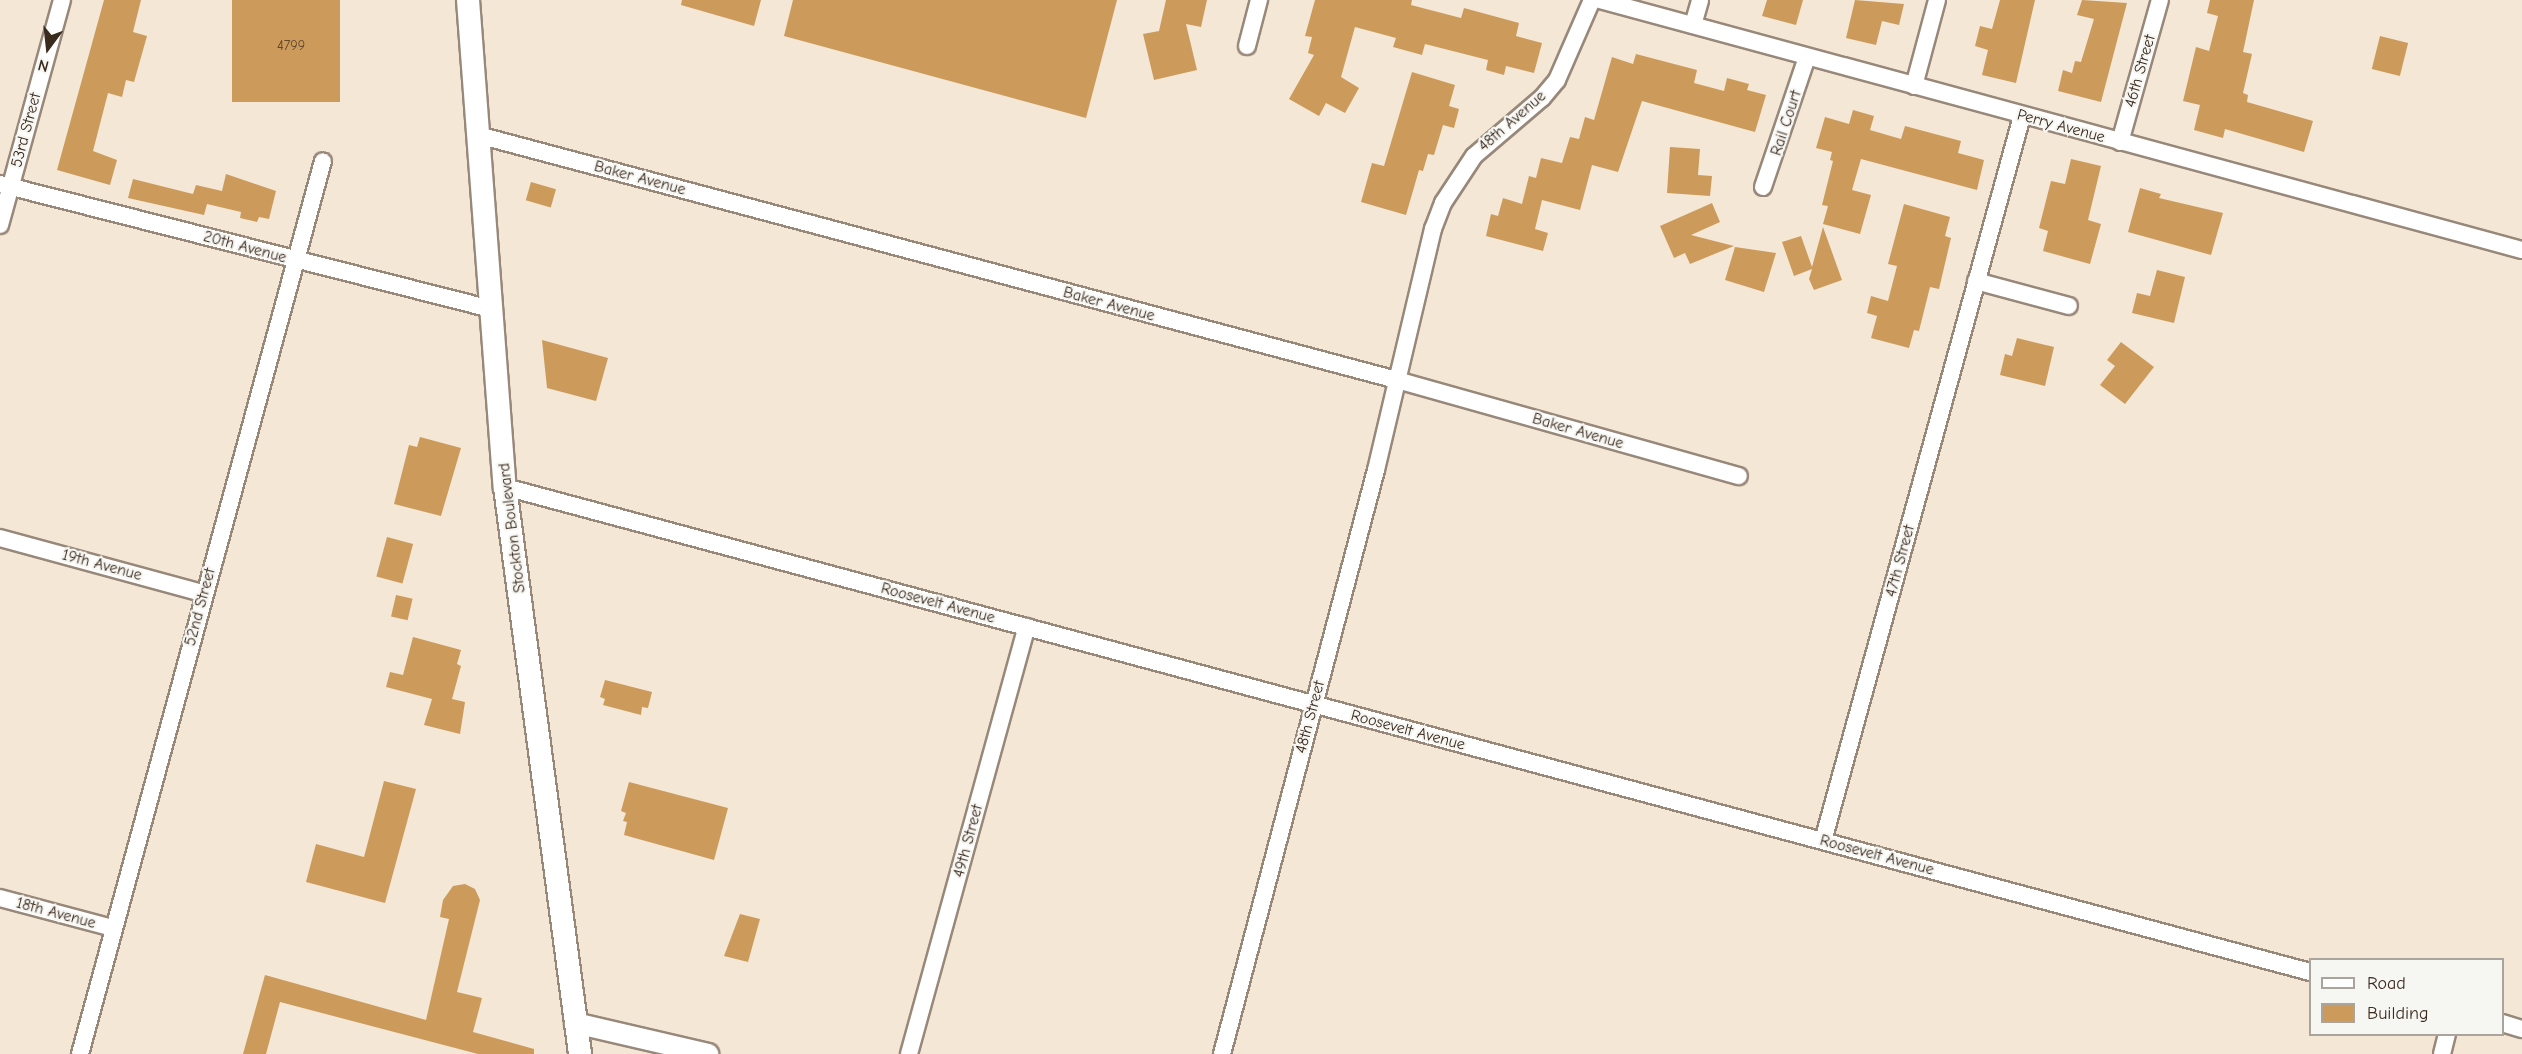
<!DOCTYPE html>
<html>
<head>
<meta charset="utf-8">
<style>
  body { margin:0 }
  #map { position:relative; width:2522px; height:1054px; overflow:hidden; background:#f4e7d6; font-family:"Comic Neue",sans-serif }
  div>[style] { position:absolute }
  .building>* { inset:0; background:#cc9b5b; transform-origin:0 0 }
  .roads { filter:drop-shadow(2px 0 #98887a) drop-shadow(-2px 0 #98887a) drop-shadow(0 2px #98887a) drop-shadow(0 -2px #98887a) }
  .minor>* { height:16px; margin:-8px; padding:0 8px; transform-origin:8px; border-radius:8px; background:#fff }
  .tertiary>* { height:20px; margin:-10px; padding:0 10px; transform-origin:10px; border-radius:10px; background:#fff }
  .secondary>* { height:22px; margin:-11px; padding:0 11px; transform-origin:11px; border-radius:11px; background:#fff }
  span { translate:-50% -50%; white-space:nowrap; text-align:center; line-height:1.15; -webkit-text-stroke:4.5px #f6f6f2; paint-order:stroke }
  .number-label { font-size:14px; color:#5f462d }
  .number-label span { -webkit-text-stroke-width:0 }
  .street-label { font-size:16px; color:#3b2a1e }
  .legend { position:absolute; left:2309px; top:958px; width:195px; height:78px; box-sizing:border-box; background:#f6f6f2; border:2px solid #aba49d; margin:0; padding:8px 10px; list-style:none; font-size:18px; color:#3b2a1e }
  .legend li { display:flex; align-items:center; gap:12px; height:30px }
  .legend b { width:30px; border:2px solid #aba49d }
  .north { position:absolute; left:18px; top:18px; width:60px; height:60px; -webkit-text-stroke:4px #f6f6f2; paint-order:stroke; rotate:195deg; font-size:16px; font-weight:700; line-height:24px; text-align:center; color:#3b2a1e }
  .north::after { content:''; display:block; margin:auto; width:21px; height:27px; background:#3b2a1e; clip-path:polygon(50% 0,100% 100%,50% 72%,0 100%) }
</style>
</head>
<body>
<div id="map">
  <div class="building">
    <i style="clip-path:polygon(104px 0,141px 0,133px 32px,147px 36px,134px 82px,126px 80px,122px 97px,108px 93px,93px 151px,117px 160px,110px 185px,57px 170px)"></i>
    <i style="left:232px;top:0;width:108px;height:102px"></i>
    <i style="clip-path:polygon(682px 0,761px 0,754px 26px,681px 5px)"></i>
    <i style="clip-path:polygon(793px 0,1117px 0,1086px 118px,784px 36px)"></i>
    <i style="clip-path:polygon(1166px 0,1207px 0,1201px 27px,1186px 24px,1197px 70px,1154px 80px,1143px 34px,1159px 31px)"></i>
    <i style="clip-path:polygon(1315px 0,1412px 0,1411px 5px,1461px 18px,1464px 8px,1519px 23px,1516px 36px,1542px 43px,1534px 73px,1506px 66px,1504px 75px,1486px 70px,1488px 60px,1425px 44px,1422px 55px,1393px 47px,1396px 38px,1355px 27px,1341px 77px,1359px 88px,1345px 113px,1326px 103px,1319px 116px,1289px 99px,1314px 55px,1308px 53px,1312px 37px,1305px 36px)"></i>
    <i style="clip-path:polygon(1767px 0,1803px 0,1796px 25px,1762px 16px)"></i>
    <i style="clip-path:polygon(1855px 0,1904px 4px,1899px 25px,1882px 21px,1876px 45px,1846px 38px)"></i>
    <i style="clip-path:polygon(2000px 0,2035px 0,2016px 83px,1982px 75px,1988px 50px,1975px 46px,1980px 26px,1992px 29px)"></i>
    <i style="clip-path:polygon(2082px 0,2127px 3px,2101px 102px,2058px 91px,2063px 70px,2072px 73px,2075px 61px,2081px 62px,2094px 19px,2077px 15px)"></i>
    <i style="clip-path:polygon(2210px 0,2254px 0,2243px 52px,2252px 54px,2243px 93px,2248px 95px,2247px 102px,2313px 121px,2304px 152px,2225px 129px,2223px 138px,2194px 130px,2200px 105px,2183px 101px,2196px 47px,2209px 51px,2218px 16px,2207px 13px)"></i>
    <i style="left:2380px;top:36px;width:29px;height:34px;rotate:14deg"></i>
    <i style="clip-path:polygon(1636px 54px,1697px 70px,1694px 83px,1724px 91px,1727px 78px,1749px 84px,1747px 90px,1766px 95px,1755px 132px,1642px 101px,1618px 172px,1592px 165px,1580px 210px,1542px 200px,1535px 229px,1548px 233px,1543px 251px,1486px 236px,1491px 214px,1498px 216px,1503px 198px,1522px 204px,1529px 176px,1536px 178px,1541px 158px,1562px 163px,1570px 137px,1579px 139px,1585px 117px,1594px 120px,1612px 57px,1633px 64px)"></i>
    <i style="clip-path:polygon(1412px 72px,1455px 85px,1449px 106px,1459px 109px,1454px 128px,1443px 125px,1434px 155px,1428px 154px,1423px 171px,1419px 170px,1406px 215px,1361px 202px,1372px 163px,1384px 166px)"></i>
    <i style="clip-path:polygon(1853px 110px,1874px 116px,1870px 130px,1901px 139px,1905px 126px,1961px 141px,1958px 153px,1984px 160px,1977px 190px,1861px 159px,1852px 190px,1871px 195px,1860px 234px,1823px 224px,1828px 206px,1822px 205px,1833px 161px,1830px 160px,1832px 152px,1816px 148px,1825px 117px,1849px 124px)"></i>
    <i style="clip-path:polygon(1670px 147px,1700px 149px,1698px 175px,1712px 176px,1710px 196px,1667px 193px)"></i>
    <i style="clip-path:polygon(2071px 159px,2101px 166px,2088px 220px,2101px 224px,2090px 264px,2043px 251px,2048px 231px,2039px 228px,2051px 181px,2065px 184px)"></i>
    <i style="clip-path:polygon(226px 174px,276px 191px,269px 219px,259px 217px,257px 222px,240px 218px,241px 212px,207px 204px,204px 215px,128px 198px,133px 179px,193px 194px,196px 185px,222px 191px)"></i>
    <i style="left:531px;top:182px;width:26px;height:19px;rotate:16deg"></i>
    <i style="clip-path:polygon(2140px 188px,2161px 194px,2159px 198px,2223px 213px,2211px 255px,2128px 232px)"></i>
    <i style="clip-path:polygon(1712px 203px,1720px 222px,1691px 235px,1734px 246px,1690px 264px,1685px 253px,1674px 258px,1660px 226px)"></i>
    <i style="clip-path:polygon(1904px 204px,1950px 217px,1945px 236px,1951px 238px,1939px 289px,1930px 287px,1919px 331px,1914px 330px,1909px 348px,1871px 338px,1877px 316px,1867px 313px,1871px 296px,1888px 301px,1897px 266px,1888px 264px)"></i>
    <i style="clip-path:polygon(1823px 227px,1842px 280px,1814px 290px,1809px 279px,1812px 269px,1794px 276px,1782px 242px,1801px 236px,1812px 267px)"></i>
    <i style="clip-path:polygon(1735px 247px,1776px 253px,1764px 292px,1725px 280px)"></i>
    <i style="clip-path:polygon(2157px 270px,2185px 277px,2174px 323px,2132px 313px,2137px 293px,2150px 296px)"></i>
    <i style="clip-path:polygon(2017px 338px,2054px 347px,2045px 386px,2000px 375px,2005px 354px,2012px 356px)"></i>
    <i style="clip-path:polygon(542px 340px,608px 358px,596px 401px,547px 388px)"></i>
    <i style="clip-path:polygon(2121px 342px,2154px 367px,2125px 404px,2100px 385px,2115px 366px,2107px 360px)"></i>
    <i style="clip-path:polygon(420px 437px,461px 448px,441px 516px,394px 504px,409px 445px,417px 447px)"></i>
    <i style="left:387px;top:537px;width:27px;height:41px;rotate:15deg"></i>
    <i style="left:396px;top:595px;width:17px;height:22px;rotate:13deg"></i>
    <i style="clip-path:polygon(413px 637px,461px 650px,457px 664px,461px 666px,452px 699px,465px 702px,460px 734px,424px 725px,432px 699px,386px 687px,390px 672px,403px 675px)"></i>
    <i style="clip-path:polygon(605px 680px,652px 692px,648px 708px,642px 707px,641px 715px,603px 705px,605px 699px,600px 697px)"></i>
    <i style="clip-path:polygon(384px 781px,416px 789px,385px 903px,306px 882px,316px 844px,364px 857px)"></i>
    <i style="clip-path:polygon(629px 782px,728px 808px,714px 860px,624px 835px,627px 822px,623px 821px,626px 813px,621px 811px)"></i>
    <i style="clip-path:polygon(465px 884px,475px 889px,480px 900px,457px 992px,482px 998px,473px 1032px,534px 1049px,534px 1054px,478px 1054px,280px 1002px,266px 1054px,243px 1054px,265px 975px,426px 1020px,449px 919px,440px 917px,443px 900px,453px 886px)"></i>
    <i style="clip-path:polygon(740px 914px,760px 919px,748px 962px,724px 956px)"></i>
  </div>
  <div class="roads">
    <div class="minor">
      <i style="left:1600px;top:0;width:955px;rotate:15.17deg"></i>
      <i style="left:1693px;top:25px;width:26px;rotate:-74deg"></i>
      <i style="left:1247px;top:46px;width:48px;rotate:-75.4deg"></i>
      <i style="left:1914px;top:86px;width:89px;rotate:-75deg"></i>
      <i style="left:478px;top:135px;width:951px;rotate:14.93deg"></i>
      <i style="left:1397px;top:380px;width:355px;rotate:15.7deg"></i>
      <i style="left:2120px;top:142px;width:148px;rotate:-74.3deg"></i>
      <i style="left:0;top:184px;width:507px;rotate:14.28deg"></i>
      <i style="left:1763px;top:187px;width:137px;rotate:-71.3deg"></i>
      <i style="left:0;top:225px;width:233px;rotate:-74.6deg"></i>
      <i style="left:1976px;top:281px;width:96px;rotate:15deg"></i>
      <i style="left:505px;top:487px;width:1869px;rotate:15.04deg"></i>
      <i style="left:0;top:538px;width:210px;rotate:15.2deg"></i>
      <i style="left:1823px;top:841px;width:752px;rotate:-74.65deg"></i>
      <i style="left:0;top:898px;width:117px;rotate:14.9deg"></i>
      <i style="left:2502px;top:1023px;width:21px;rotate:17deg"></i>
      <i style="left:80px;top:1054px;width:925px;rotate:-74.78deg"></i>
      <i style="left:909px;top:1054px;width:443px;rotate:-74.6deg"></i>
      <i style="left:1222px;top:1054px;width:604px;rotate:-75.23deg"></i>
      <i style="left:1376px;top:470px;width:248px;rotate:-76.7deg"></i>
      <i style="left:1433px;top:229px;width:28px;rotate:-69deg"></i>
      <i style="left:1443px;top:203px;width:56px;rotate:-56.6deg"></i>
      <i style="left:1474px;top:156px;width:89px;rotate:-40.5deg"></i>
      <i style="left:1542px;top:98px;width:23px;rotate:-50deg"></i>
      <i style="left:1557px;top:80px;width:87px;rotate:-66.4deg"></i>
      <i style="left:2442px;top:1054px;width:21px;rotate:-76deg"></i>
    </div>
    <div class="tertiary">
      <i style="left:575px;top:1023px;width:137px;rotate:13.1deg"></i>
    </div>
    <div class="secondary">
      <i style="left:468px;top:0;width:488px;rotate:85.7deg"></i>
      <i style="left:505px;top:487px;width:572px;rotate:82.46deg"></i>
    </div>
  </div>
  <div class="number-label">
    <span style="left:291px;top:46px">4799</span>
  </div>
  <div class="street-label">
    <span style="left:2140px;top:71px;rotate:-74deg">46th Street</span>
    <span style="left:1512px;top:121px;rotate:-41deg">48th Avenue</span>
    <span style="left:1786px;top:123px;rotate:-72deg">Rail Court</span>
    <span style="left:2061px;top:126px;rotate:15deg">Perry Avenue</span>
    <span style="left:26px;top:130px;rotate:-75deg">53rd Street</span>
    <span style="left:640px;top:178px;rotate:15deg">Baker Avenue</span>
    <span style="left:245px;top:247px;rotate:15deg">20th Avenue</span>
    <span style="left:1109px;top:304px;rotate:15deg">Baker Avenue</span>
    <span style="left:1578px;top:431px;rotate:16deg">Baker Avenue</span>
    <span style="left:512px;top:528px;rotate:-97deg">Stockton Boulevard</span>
    <span style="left:1900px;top:561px;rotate:-75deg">47th Street</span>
    <span style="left:102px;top:565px;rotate:15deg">19th Avenue</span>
    <span style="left:938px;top:603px;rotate:15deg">Roosevelt Avenue</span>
    <span style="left:200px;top:607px;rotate:-75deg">52nd Street</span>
    <span style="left:1310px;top:717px;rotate:-75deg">48th Street</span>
    <span style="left:1408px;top:730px;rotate:15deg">Roosevelt Avenue</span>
    <span style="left:968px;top:841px;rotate:-75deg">49th Street</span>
    <span style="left:1877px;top:855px;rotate:15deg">Roosevelt Avenue</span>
    <span style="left:56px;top:913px;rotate:15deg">18th Avenue</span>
  </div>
  <ul class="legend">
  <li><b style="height:8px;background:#fff"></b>Road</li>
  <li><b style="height:16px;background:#cc9b5b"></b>Building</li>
  </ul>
  <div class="north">N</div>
</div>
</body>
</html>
